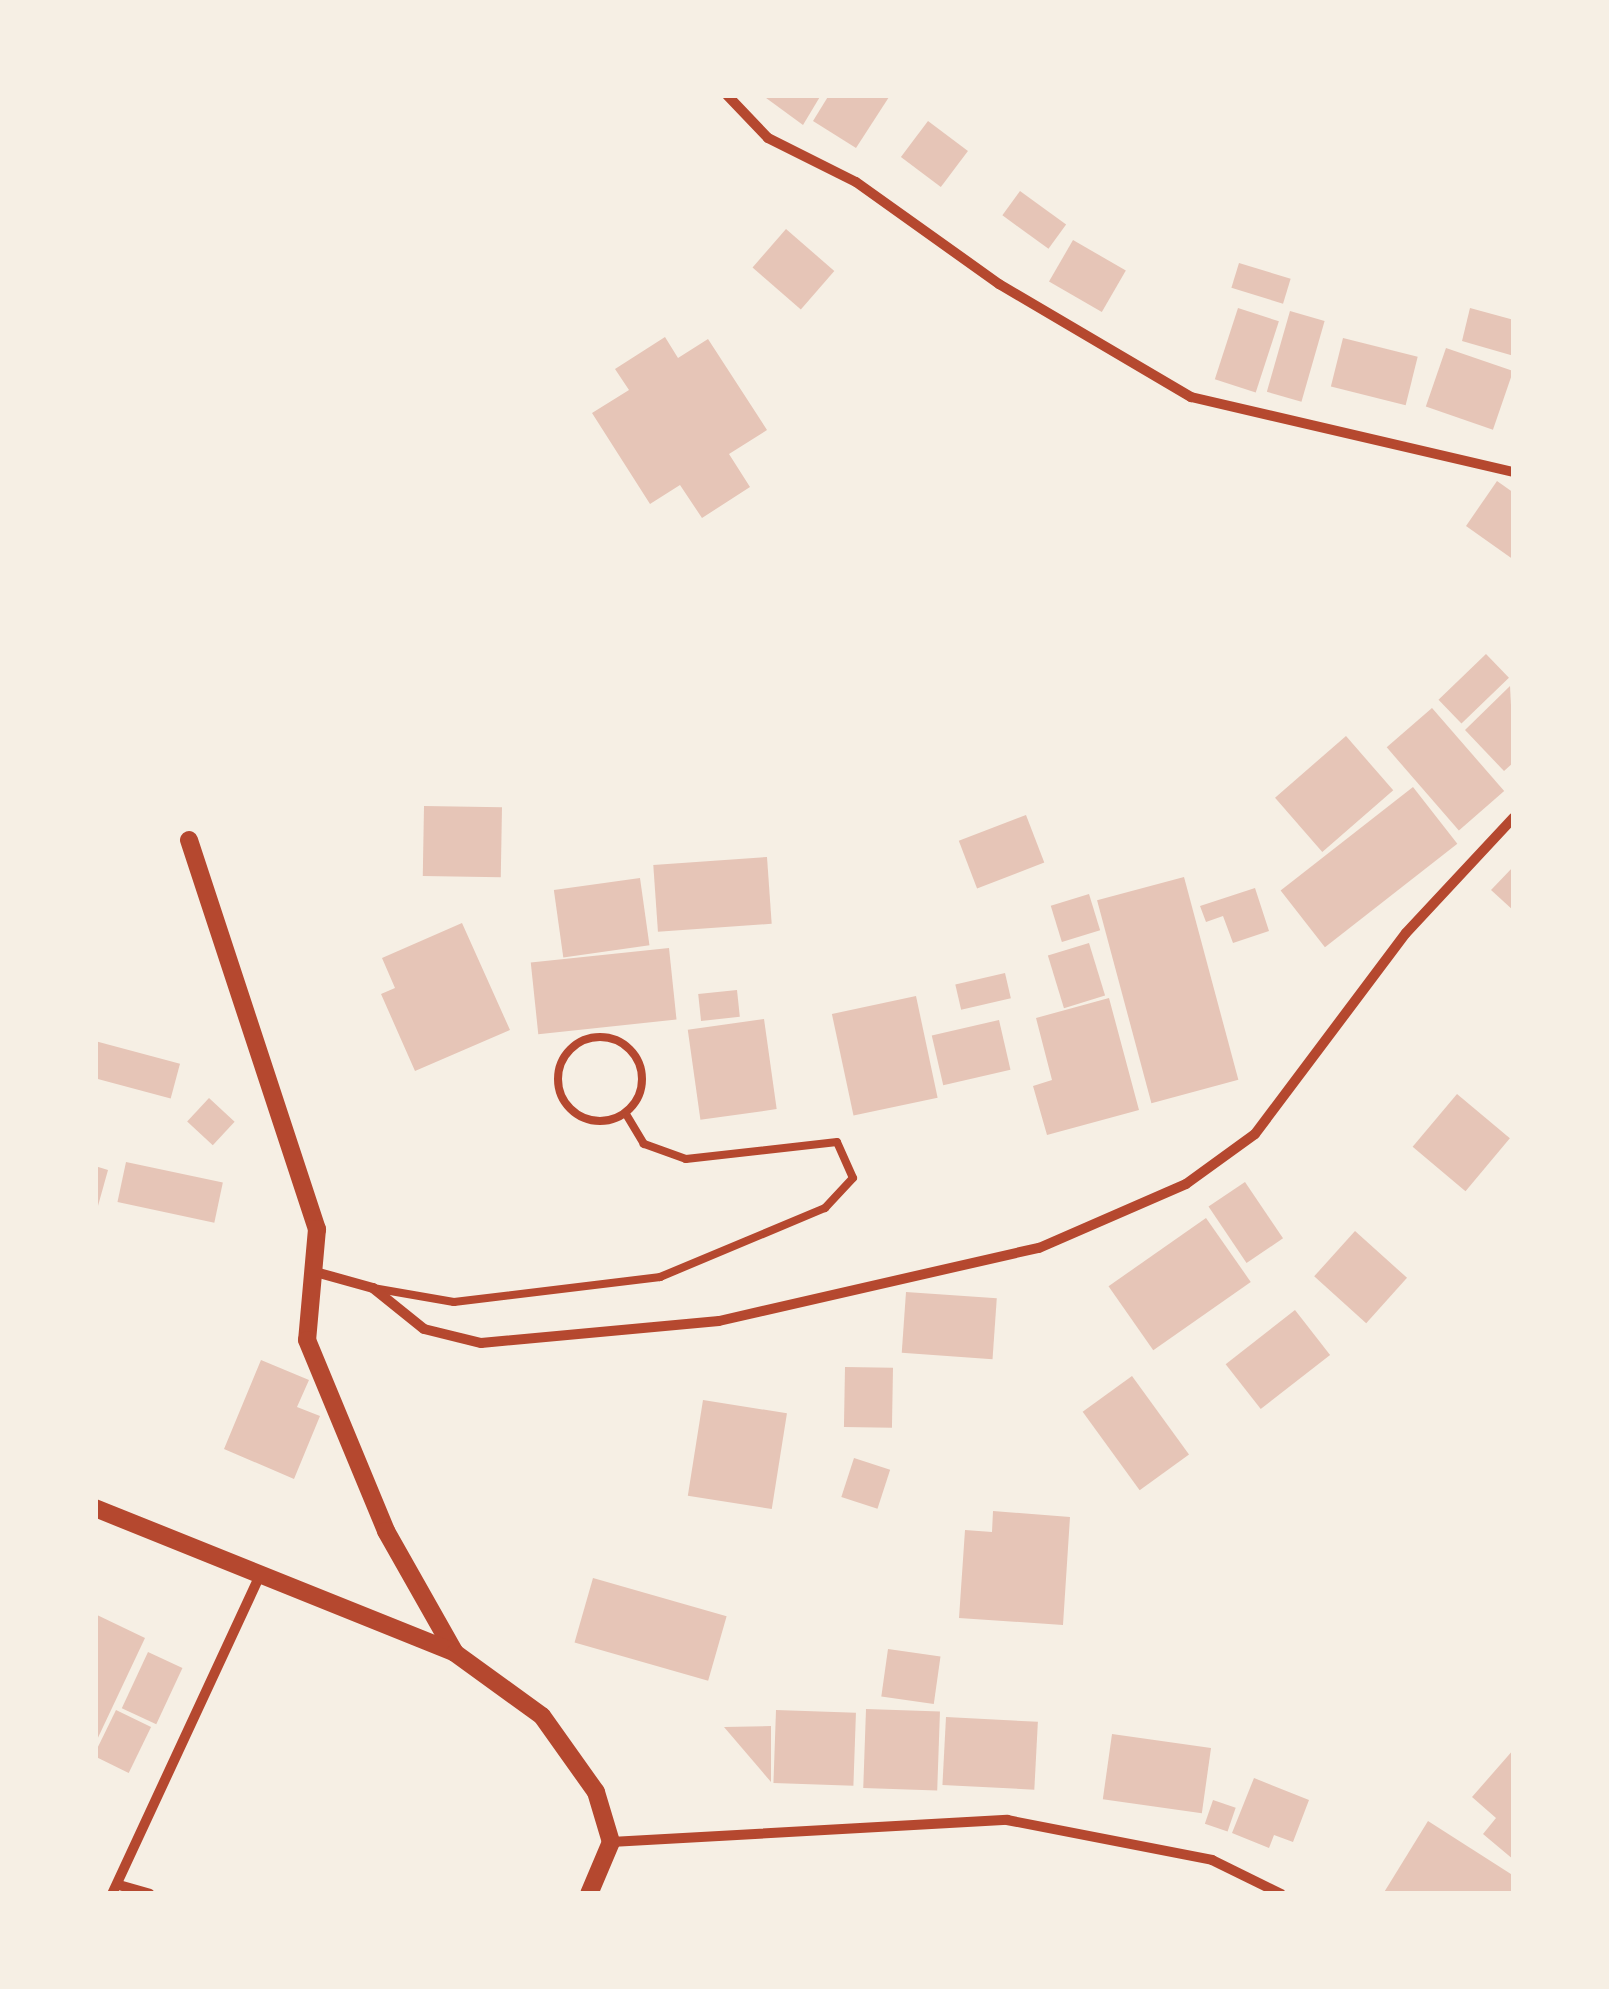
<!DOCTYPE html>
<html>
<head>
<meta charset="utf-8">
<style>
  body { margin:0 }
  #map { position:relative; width:1609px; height:1989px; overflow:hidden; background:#f6efe4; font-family:"Fira Sans Condensed",sans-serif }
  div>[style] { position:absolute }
  .building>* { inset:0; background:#e6c5b7; transform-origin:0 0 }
  .service>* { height:8px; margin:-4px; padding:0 4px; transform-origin:4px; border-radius:4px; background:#b5482f }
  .service>.ring { margin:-4px; padding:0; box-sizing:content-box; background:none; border:8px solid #b5482f; border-radius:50% }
  .minor>* { height:10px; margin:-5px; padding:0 5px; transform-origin:5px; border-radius:5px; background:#b5482f }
  .tertiary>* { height:18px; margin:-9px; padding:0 9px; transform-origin:9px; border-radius:9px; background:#b5482f }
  span { translate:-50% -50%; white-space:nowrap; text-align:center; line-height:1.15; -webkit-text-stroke:9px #f6efe4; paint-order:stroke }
  .frame { position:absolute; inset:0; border:98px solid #f6efe4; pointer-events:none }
</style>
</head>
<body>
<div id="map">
  <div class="building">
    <i style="clip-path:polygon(762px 95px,821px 95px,803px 125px)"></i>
    <i style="clip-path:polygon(829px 95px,889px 97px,856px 148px,813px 121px)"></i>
    <i style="left:928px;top:121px;width:50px;height:45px;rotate:37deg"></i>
    <i style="left:1020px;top:191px;width:57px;height:30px;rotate:36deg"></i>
    <i style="left:786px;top:229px;width:64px;height:51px;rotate:41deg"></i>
    <i style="left:1073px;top:240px;width:61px;height:48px;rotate:30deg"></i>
    <i style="left:1239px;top:263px;width:54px;height:26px;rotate:17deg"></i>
    <i style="left:1238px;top:308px;width:43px;height:75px;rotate:18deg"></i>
    <i style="clip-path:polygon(1470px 308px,1514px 320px,1514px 356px,1462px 341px)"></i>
    <i style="left:1290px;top:311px;width:36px;height:84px;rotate:16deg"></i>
    <i style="clip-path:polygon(665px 337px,678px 358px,708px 339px,767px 430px,729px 454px,750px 487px,702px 518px,680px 485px,650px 504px,592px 413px,629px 390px,615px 369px)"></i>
    <i style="left:1343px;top:338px;width:77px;height:50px;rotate:14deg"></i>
    <i style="left:1446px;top:348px;width:71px;height:62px;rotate:19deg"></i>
    <i style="clip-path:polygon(1497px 481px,1514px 493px,1514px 560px,1466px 526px)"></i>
    <i style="left:1486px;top:654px;width:33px;height:66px;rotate:46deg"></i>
    <i style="clip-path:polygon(1510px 686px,1514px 762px,1504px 771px,1465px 730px)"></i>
    <i style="left:1432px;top:708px;width:110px;height:60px;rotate:49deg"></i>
    <i style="left:1346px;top:736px;width:72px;height:94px;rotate:49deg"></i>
    <i style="left:1413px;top:787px;width:72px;height:168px;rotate:52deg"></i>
    <i style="left:424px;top:806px;width:78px;height:70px;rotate:1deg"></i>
    <i style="left:1026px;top:815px;width:51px;height:72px;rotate:69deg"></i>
    <i style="left:767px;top:857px;width:67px;height:114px;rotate:86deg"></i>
    <i style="clip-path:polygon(1514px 866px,1514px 911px,1491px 890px)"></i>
    <i style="left:1184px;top:877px;width:210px;height:90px;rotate:75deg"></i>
    <i style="left:640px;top:878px;width:68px;height:87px;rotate:82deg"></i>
    <i style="clip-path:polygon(1255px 888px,1269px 931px,1233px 943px,1223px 916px,1206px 922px,1200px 906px)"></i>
    <i style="left:1089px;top:894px;width:38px;height:40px;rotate:73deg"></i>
    <i style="clip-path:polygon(462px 923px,510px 1030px,415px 1071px,381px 994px,395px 988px,382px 958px)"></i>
    <i style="left:1089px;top:943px;width:55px;height:43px;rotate:73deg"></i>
    <i style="left:669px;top:948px;width:72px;height:139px;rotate:84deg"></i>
    <i style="left:1005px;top:973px;width:26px;height:51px;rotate:77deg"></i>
    <i style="left:737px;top:990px;width:27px;height:39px;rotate:84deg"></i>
    <i style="left:916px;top:996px;width:104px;height:86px;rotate:78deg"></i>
    <i style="clip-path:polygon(1109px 998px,1139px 1110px,1047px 1135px,1033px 1086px,1052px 1080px,1036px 1018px)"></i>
    <i style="left:764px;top:1019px;width:91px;height:77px;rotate:82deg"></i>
    <i style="left:999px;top:1020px;width:51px;height:69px;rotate:77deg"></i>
    <i style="left:95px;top:1041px;width:88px;height:36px;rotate:15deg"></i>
    <i style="left:1457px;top:1094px;width:69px;height:69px;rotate:40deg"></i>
    <i style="left:209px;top:1098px;width:35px;height:32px;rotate:43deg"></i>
    <i style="left:126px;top:1162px;width:99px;height:41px;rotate:12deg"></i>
    <i style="clip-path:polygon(95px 1166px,108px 1170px,96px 1213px,95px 1213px)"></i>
    <i style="left:1245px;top:1182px;width:68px;height:44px;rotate:56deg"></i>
    <i style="left:1206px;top:1218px;width:78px;height:119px;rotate:55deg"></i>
    <i style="left:1355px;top:1231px;width:70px;height:61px;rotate:42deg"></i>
    <i style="left:906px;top:1292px;width:91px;height:61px;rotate:4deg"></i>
    <i style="left:1295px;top:1310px;width:57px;height:88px;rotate:52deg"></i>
    <i style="clip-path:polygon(261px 1360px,309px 1380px,297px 1407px,320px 1416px,294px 1479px,224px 1449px)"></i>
    <i style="left:845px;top:1367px;width:48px;height:60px;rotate:1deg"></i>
    <i style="left:1132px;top:1376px;width:97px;height:61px;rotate:54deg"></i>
    <i style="left:703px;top:1400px;width:85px;height:97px;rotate:9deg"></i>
    <i style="left:854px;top:1458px;width:38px;height:41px;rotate:18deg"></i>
    <i style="clip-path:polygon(993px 1511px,1070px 1517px,1063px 1625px,959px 1618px,965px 1530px,992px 1532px)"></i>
    <i style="left:593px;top:1578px;width:139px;height:67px;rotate:16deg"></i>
    <i style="clip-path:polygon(95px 1614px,145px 1638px,95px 1744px)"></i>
    <i style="left:888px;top:1649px;width:53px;height:48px;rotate:8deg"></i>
    <i style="left:148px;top:1652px;width:38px;height:62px;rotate:25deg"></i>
    <i style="left:866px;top:1709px;width:74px;height:79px;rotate:2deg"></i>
    <i style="left:116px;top:1710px;width:39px;height:51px;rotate:26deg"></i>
    <i style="left:776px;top:1710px;width:80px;height:73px;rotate:2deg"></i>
    <i style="left:946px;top:1717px;width:92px;height:68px;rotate:3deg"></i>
    <i style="clip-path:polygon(771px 1726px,771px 1782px,724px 1727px)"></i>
    <i style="left:1112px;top:1734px;width:100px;height:66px;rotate:8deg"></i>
    <i style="clip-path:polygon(1514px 1749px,1514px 1860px,1483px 1834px,1496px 1818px,1472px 1797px)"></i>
    <i style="clip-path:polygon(1254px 1778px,1309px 1800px,1293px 1842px,1274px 1835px,1269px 1848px,1232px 1833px)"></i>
    <i style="left:1213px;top:1800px;width:24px;height:25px;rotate:19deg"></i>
    <i style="clip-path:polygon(1428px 1821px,1514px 1876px,1514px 1894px,1383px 1894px)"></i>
  </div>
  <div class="service">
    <i class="ring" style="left:558px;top:1037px;width:76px;height:76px"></i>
    <i style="left:373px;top:1288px;width:82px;rotate:9.8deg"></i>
    <i style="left:454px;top:1302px;width:208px;rotate:-6.9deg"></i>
    <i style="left:660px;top:1277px;width:179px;rotate:-22.7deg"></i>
    <i style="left:825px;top:1208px;width:41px;rotate:-47deg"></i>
    <i style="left:853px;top:1178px;width:39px;rotate:-114deg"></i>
    <i style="left:837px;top:1142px;width:152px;rotate:173.6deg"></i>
    <i style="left:686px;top:1159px;width:45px;rotate:-160.3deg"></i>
    <i style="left:644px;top:1144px;width:35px;rotate:-121deg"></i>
  </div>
  <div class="minor">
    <i style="left:727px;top:95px;width:59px;rotate:46.4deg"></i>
    <i style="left:768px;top:138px;width:98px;rotate:26.6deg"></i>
    <i style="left:856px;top:182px;width:176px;rotate:35.5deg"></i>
    <i style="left:999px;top:284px;width:223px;rotate:30.5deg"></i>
    <i style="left:1191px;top:397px;width:332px;rotate:13.1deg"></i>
    <i style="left:319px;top:1273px;width:56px;rotate:15.5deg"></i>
    <i style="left:373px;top:1288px;width:65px;rotate:38.8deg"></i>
    <i style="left:424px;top:1329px;width:59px;rotate:13.8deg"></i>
    <i style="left:481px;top:1343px;width:239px;rotate:-5.3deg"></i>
    <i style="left:719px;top:1321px;width:328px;rotate:-12.9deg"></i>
    <i style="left:1039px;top:1248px;width:160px;rotate:-23.5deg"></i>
    <i style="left:1186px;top:1184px;width:85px;rotate:-35.9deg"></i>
    <i style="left:1255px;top:1134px;width:251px;rotate:-53.1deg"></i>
    <i style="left:1406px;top:933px;width:158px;rotate:-47deg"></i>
    <i style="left:611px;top:1842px;width:397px;rotate:-3.2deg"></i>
    <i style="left:1007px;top:1820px;width:209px;rotate:11deg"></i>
    <i style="left:1212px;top:1860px;width:77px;rotate:26.2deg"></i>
    <i style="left:119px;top:1885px;width:32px;rotate:16deg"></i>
    <i style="left:112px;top:1894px;width:352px;rotate:-65.1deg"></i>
  </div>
  <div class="tertiary">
    <i style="left:189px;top:840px;width:410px;rotate:71.8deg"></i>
    <i style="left:317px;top:1229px;width:111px;rotate:95.1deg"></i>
    <i style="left:307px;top:1340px;width:207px;rotate:67.5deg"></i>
    <i style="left:386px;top:1531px;width:140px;rotate:60.5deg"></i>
    <i style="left:95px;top:1508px;width:388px;rotate:21.9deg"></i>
    <i style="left:455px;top:1653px;width:107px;rotate:35.9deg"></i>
    <i style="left:542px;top:1716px;width:93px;rotate:54.6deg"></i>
    <i style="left:596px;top:1792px;width:52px;rotate:73.3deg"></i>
    <i style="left:611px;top:1842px;width:56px;rotate:112.9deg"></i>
  </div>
  <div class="frame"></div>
</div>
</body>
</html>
